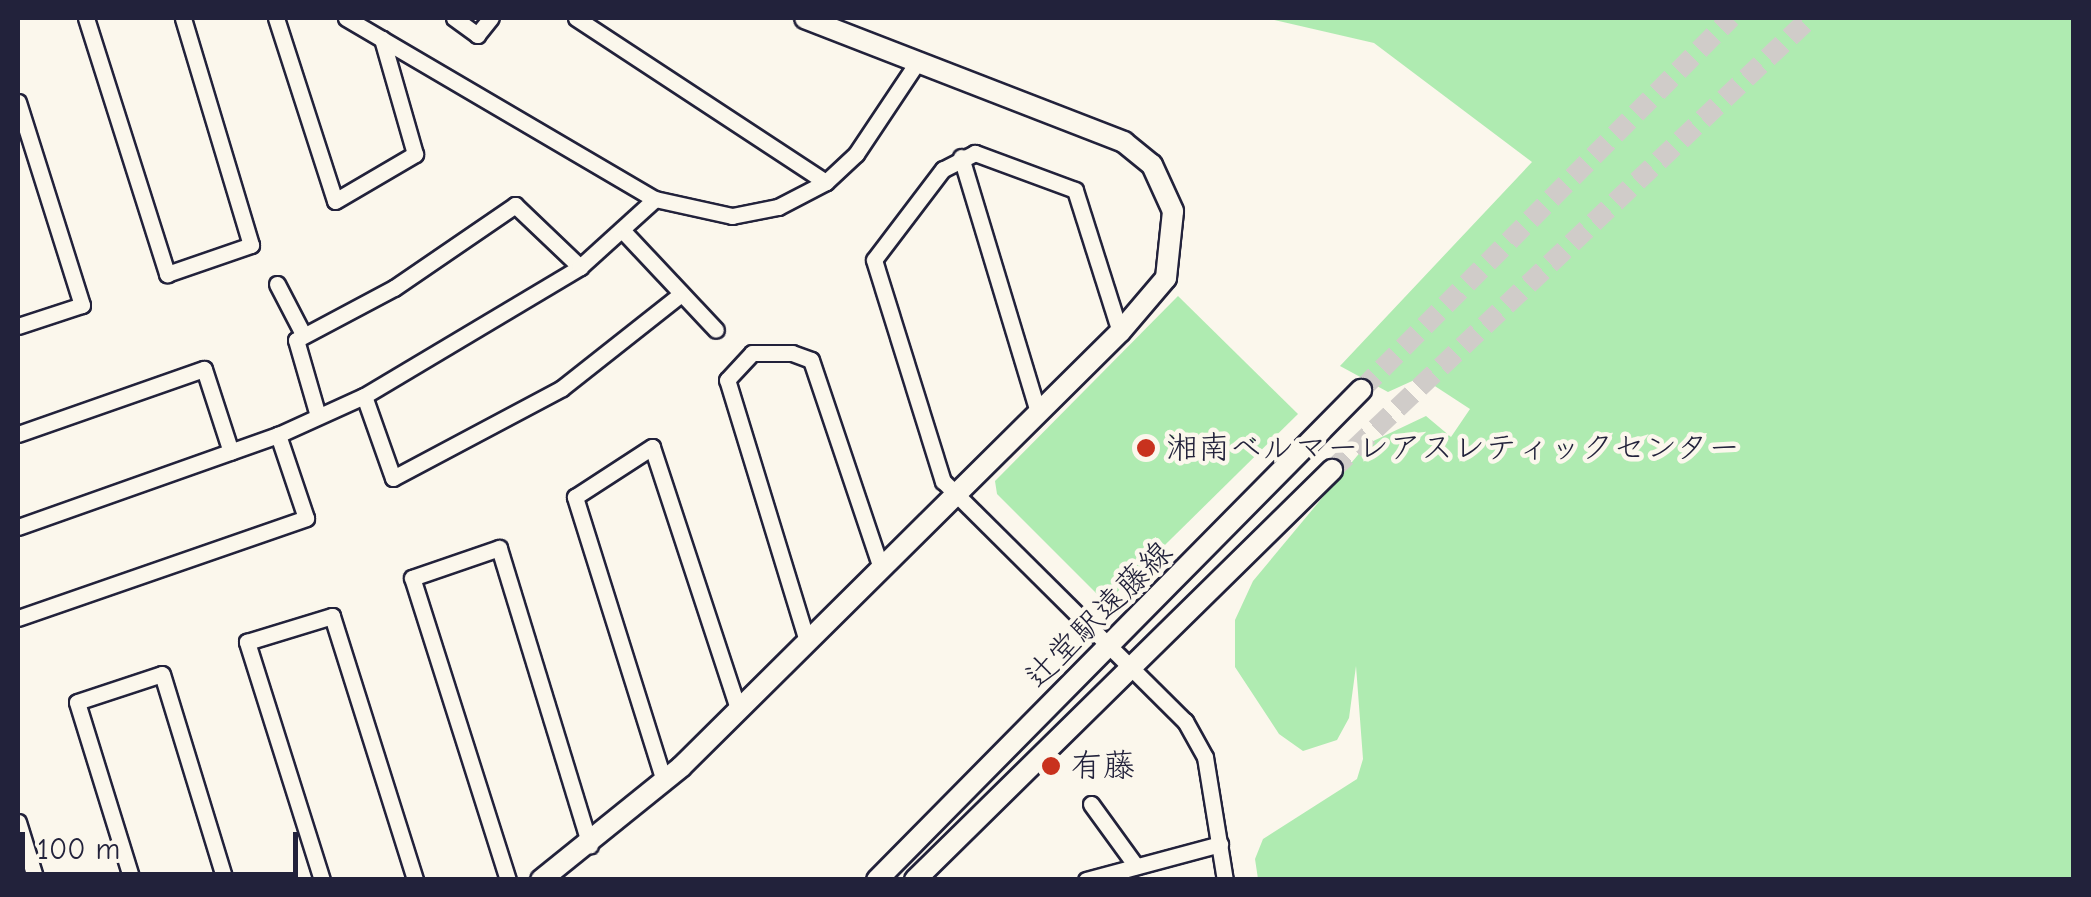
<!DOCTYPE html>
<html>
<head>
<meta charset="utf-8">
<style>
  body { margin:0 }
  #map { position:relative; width:2091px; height:897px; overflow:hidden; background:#fbf7ec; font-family:"Comic Neue","Klee One",sans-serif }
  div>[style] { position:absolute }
  .green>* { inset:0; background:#afebb1 }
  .secondary-tunnel>* { height:20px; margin-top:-10px; transform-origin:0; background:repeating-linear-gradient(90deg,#d0ccc9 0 20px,transparent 0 30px) }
  .roads { filter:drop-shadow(2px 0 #22223b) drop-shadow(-2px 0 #22223b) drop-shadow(0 2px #22223b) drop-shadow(0 -2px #22223b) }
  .street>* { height:15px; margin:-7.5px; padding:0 7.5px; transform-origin:7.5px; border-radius:7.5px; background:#fbf7ec }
  .secondary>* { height:20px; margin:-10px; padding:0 10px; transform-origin:10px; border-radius:10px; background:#fbf7ec }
  .dots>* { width:28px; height:28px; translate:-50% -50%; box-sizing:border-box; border:5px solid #fbf7ec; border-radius:50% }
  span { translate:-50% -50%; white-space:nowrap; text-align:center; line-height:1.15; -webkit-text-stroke:9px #fbf7ec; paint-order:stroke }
  .poi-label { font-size:32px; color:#22223b }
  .left { translate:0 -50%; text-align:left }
  .street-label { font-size:32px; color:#22223b }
  .frame { position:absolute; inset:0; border:20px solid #22223b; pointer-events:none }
  .scale { position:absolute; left:20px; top:832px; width:278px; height:45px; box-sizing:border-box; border:5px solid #22223b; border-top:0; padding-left:12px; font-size:30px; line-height:35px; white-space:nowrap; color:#22223b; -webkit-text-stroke:8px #fbf7ec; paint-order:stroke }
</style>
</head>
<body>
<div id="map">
  <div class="green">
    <i style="clip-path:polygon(1266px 18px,2073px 18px,2073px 879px,1258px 879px,1255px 859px,1263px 839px,1357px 779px,1363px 759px,1356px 666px,1349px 718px,1337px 740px,1303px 751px,1279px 734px,1235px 667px,1235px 620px,1253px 581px,1367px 444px,1426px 416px,1451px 437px,1470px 409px,1421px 377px,1388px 392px,1340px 366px,1532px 162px,1374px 43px)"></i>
    <i style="clip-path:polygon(1178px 296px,1298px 414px,1106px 603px,997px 494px,995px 481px)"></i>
  </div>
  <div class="secondary-tunnel">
    <i style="left:1361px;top:390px;width:525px;rotate:-45.15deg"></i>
    <i style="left:1332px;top:470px;width:658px;rotate:-43.4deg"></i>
  </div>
  <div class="roads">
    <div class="street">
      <i style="left:86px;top:18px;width:269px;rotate:72.4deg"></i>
      <i style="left:167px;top:274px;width:89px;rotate:-19deg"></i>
      <i style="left:251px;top:245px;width:237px;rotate:-106.7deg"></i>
      <i style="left:276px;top:18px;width:192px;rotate:72.1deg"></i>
      <i style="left:335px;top:201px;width:93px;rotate:-30.4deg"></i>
      <i style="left:415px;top:154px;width:120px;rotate:-106deg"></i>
      <i style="left:346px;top:18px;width:358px;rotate:30.4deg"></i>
      <i style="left:655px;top:199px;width:79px;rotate:12.4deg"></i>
      <i style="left:732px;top:216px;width:47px;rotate:-11.1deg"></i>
      <i style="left:778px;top:207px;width:54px;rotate:-27.5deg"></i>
      <i style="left:826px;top:182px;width:41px;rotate:-43deg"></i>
      <i style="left:856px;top:154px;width:112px;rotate:-56.3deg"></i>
      <i style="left:454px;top:18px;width:29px;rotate:36deg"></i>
      <i style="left:477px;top:35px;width:22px;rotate:-51deg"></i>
      <i style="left:576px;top:18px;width:299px;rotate:33.3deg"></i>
      <i style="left:18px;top:102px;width:213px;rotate:72.5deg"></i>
      <i style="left:82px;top:305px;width:67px;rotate:161.8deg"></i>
      <i style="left:961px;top:157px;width:266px;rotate:73.2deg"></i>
      <i style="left:624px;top:232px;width:134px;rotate:46.8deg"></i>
      <i style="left:277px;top:284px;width:56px;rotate:62.5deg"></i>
      <i style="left:1120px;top:332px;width:149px;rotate:-107.6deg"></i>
      <i style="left:1075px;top:190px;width:107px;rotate:-159.7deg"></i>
      <i style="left:975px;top:153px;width:36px;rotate:153deg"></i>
      <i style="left:943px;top:169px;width:114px;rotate:127.2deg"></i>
      <i style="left:874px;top:260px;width:232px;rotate:72.7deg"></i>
      <i style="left:943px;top:481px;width:341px;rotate:44.8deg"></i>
      <i style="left:1185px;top:721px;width:41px;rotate:60.9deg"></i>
      <i style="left:1205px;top:757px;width:125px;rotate:80.8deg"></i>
      <i style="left:364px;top:396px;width:87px;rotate:70.5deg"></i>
      <i style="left:393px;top:478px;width:191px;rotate:-28deg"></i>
      <i style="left:562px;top:388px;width:152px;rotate:-38.3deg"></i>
      <i style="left:318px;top:416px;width:79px;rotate:-106.1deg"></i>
      <i style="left:296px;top:340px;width:111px;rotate:-28deg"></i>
      <i style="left:394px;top:288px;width:147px;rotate:-34.4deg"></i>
      <i style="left:515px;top:205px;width:90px;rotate:43.6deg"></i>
      <i style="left:18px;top:434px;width:197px;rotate:-19.3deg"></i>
      <i style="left:204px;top:369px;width:87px;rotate:72deg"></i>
      <i style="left:18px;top:527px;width:276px;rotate:-19.5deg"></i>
      <i style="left:278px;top:435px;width:94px;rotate:-24.4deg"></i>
      <i style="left:364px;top:396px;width:252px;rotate:-30.8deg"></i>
      <i style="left:580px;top:267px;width:101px;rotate:-42.2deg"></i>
      <i style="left:18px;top:618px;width:305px;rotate:-19.1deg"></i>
      <i style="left:306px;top:518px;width:88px;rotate:-108.6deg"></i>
      <i style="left:807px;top:641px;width:273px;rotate:-107deg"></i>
      <i style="left:727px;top:380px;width:37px;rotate:-47deg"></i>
      <i style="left:752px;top:353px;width:40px"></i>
      <i style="left:792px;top:353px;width:20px;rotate:20deg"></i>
      <i style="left:811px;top:360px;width:219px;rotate:71.4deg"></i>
      <i style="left:664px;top:781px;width:298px;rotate:-107.4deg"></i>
      <i style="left:575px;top:497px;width:92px;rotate:-33deg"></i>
      <i style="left:652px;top:447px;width:276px;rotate:71.8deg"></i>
      <i style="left:1091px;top:804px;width:77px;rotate:54deg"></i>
      <i style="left:18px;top:822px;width:61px;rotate:72.8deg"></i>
      <i style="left:132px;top:880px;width:186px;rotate:-107.2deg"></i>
      <i style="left:77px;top:702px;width:89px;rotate:-18.2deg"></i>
      <i style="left:162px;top:674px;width:215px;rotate:73deg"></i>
      <i style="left:322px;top:880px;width:250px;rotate:-107.5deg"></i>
      <i style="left:247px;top:642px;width:89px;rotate:-17deg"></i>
      <i style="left:332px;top:616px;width:277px;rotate:72.5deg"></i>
      <i style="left:508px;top:880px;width:317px;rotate:-107.6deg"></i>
      <i style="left:412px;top:578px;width:92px;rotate:-19deg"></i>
      <i style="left:499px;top:548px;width:311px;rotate:73deg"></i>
      <i style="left:1086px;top:880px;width:139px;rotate:-15deg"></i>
    </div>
    <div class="secondary">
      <i style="left:541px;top:880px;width:180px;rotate:-38.9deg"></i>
      <i style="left:681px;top:767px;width:618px;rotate:-44.74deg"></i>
      <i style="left:1120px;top:332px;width:71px;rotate:-49.6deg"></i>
      <i style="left:1166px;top:278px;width:67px;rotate:-84deg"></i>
      <i style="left:1173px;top:211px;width:51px;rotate:-114.5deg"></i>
      <i style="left:1152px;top:165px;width:36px;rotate:-141deg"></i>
      <i style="left:1124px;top:142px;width:342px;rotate:-158.8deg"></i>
      <i style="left:877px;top:880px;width:689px;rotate:-45.35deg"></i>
      <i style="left:915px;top:880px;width:585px;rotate:-44.52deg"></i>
    </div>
  </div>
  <div class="dots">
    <i style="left:1146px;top:448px;background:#c8321e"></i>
    <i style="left:1051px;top:766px;background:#c8321e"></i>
  </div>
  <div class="poi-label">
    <span class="left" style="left:1166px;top:448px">湘南ベルマーレアスレティックセンター</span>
    <span class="left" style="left:1071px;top:766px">有藤</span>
  </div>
  <div class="street-label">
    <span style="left:1099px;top:615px;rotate:-45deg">辻堂駅遠藤線</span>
  </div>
  <div class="frame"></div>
  <div class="scale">100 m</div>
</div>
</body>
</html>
